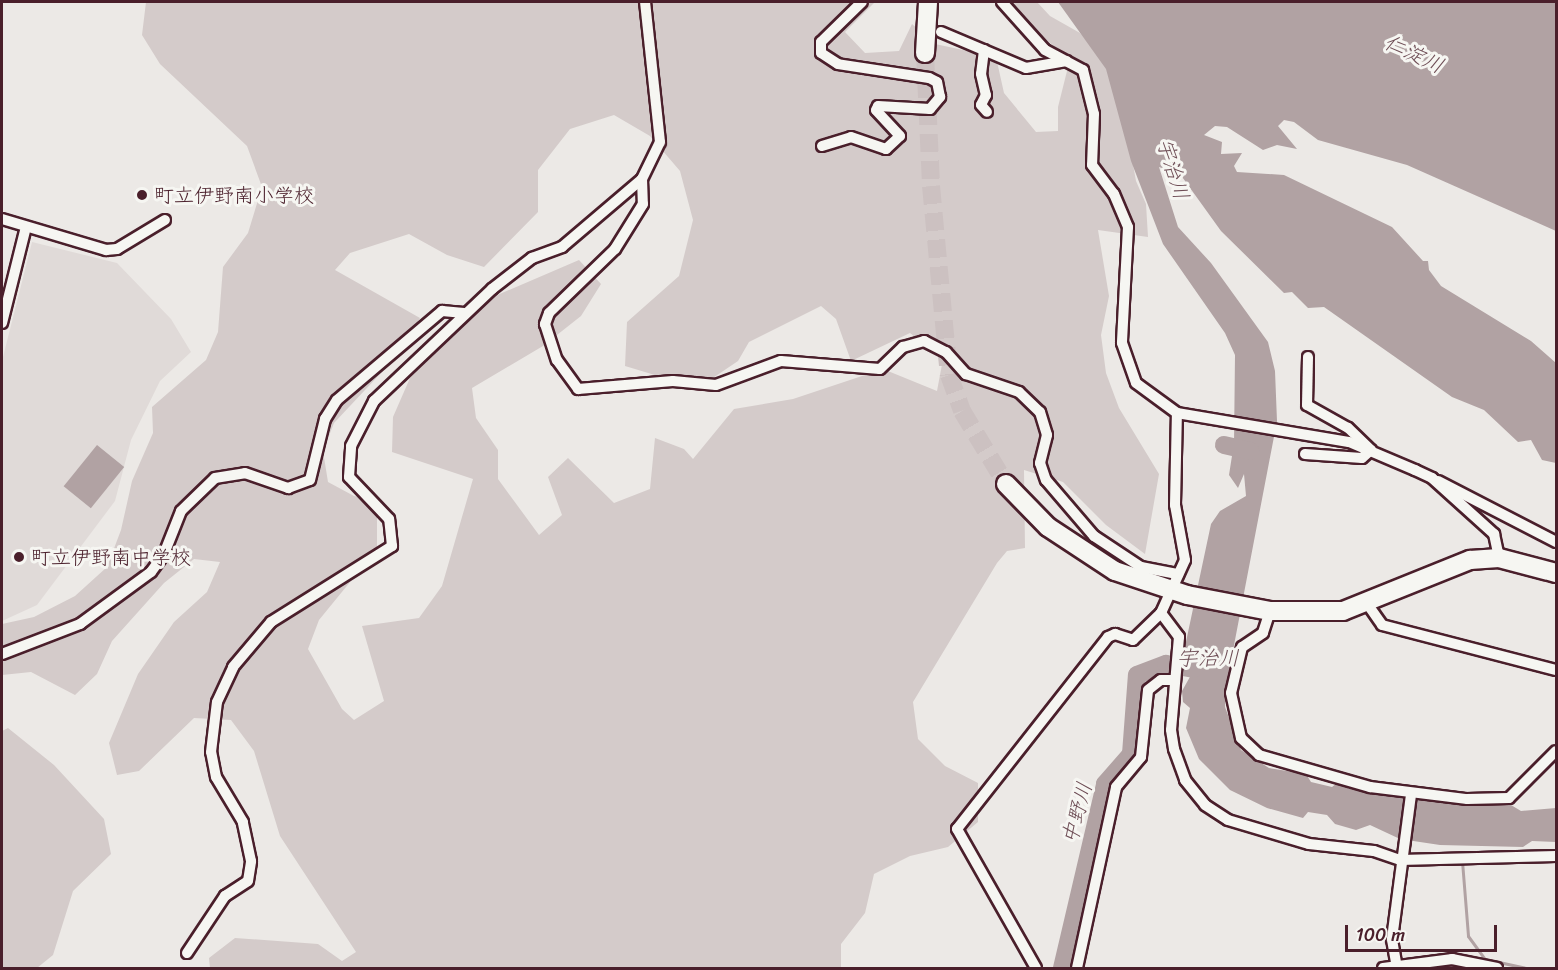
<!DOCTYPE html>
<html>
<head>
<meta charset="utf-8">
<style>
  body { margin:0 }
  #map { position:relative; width:1558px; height:970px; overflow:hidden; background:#ece9e6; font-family:Sriracha,"Klee One",sans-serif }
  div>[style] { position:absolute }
  .built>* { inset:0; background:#e0dad8 }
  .green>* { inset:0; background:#d4cbca }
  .water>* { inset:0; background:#b1a2a3; transform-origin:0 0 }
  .stream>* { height:3px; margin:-1.5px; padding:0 1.5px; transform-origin:1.5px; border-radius:1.5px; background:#b1a2a3 }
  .river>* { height:18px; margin:-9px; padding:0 9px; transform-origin:9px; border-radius:9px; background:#b1a2a3 }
  .primary-tunnel>* { height:18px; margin-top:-9px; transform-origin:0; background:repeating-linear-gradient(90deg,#ccc1c1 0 18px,transparent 0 27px) }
  .roads { filter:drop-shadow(2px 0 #4a1f2b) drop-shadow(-2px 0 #4a1f2b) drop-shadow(0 2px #4a1f2b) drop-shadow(0 -2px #4a1f2b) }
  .street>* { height:10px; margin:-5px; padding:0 5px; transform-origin:5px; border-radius:5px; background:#f6f6f2 }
  .primary>* { height:18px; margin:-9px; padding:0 9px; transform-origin:9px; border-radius:9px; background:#f6f6f2 }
  .dots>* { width:16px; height:16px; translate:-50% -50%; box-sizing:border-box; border:3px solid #f6f6f2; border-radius:50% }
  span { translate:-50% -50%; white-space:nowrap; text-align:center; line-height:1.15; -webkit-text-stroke:6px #f6f6f2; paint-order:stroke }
  .poi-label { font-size:20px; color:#4a1f2b }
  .left { translate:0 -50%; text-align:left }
  .water-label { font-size:21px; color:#6e4d55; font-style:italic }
  .frame { position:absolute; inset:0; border:3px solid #4a1f2b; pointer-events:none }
  .scale { position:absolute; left:1345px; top:925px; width:152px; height:27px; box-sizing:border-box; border:3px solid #4a1f2b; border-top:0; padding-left:8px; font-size:18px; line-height:21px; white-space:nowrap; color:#4a1f2b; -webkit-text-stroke:4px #f6f6f2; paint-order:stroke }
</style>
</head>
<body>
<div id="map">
  <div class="built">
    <i style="clip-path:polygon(32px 242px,117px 263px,171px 319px,191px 352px,160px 381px,131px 440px,115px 501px,37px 605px,2px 621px,2px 361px)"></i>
  </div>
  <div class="green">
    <i style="clip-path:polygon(evenodd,146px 2px,875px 2px,845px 32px,865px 53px,899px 51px,912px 24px,935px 44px,996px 57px,1004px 93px,1036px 132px,1058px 131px,1058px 107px,1070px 59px,1035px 31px,1012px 2px,1037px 2px,1050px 16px,1080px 33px,1102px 58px,1118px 82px,1136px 181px,1146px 204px,1148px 237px,1098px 230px,1109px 296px,1101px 335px,1106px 373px,1119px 408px,1159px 474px,1145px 554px,1106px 525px,1063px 482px,1024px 470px,1025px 548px,1007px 551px,997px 563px,913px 702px,918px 739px,945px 766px,978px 783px,978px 822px,948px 847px,910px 856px,874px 874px,865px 913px,841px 944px,841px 968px,210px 968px,209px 958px,235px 938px,318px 944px,342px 961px,356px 952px,280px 836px,254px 751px,231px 720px,194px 718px,139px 771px,117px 775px,109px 743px,138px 674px,174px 622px,207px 592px,220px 562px,194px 559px,164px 583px,112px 641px,97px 674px,75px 695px,31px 672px,2px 675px,2px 624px,34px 617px,75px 596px,107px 567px,121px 530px,132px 481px,153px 433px,152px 407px,206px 360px,218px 332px,223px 267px,248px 233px,262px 187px,247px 146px,160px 64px,142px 35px,146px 2px,614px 115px,650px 136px,680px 171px,693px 220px,679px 276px,627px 322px,625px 366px,698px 388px,738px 361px,749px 342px,821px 306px,836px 319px,851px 361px,910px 333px,943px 359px,937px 391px,883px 369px,793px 399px,734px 409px,693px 459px,684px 449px,655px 438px,650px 489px,614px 503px,568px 458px,548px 477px,562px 515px,539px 535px,498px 479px,498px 450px,476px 418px,472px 388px,543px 346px,581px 316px,601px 284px,579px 260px,495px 296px,410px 378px,393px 417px,392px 452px,473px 479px,442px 586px,419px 618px,362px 626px,384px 701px,354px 720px,342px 709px,308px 649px,319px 620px,377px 549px,377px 501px,354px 496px,328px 482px,323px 451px,334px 423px,396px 357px,420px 318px,335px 270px,350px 253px,409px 234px,447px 255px,484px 267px,538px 212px,538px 170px,570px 129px,614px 115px)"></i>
    <i style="clip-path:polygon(8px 728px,54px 765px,104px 819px,111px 854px,73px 891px,53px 955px,37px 968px,2px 968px,2px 731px)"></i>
  </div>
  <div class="water">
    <i style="clip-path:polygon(1058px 2px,1556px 2px,1556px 231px,1407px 165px,1318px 140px,1294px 122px,1284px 120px,1278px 126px,1297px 149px,1277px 145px,1263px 150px,1227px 127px,1215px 126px,1204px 135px,1222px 142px,1221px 154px,1242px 153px,1234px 166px,1237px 172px,1284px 175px,1392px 227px,1423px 261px,1428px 261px,1429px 270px,1441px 286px,1531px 341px,1556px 363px,1556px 463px,1542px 460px,1531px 440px,1518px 442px,1484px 410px,1452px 397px,1324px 307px,1308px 308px,1292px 292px,1284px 293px,1221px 231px,1180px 174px,1159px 167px,1178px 227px,1211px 263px,1268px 342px,1275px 371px,1277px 421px,1226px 687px,1225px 707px,1241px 750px,1269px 768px,1306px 774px,1311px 782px,1332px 787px,1341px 780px,1349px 789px,1355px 784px,1443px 802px,1511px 805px,1521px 811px,1556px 808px,1556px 842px,1532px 841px,1523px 847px,1440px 845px,1400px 839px,1370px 825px,1356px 830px,1335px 824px,1327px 815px,1308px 812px,1303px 818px,1267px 808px,1230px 790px,1199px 759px,1186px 728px,1190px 708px,1183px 702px,1182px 691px,1191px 675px,1180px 670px,1211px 524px,1220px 511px,1246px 496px,1244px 474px,1238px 488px,1229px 475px,1234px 443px,1235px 355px,1225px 333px,1163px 244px,1131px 161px,1106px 69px)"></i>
    <i style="left:97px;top:445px;width:35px;height:53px;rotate:39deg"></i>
  </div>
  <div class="stream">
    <i style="left:1462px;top:861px;width:75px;rotate:85.4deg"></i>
    <i style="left:1468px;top:936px;width:29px;rotate:54deg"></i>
    <i style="left:1485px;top:959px;width:42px;rotate:12.4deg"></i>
  </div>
  <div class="river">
    <i style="left:1224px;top:445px;width:27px;rotate:13deg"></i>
    <i style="left:1062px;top:968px;width:189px;rotate:-76.8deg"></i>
    <i style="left:1105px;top:784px;width:40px;rotate:-49deg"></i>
    <i style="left:1131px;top:754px;width:79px;rotate:-85.7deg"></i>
    <i style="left:1137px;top:675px;width:31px;rotate:-21deg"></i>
    <i style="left:1166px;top:664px;width:28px;rotate:10deg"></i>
  </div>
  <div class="primary-tunnel">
    <i style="left:925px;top:53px;width:133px;rotate:87.4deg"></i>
    <i style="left:931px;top:186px;width:190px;rotate:84.6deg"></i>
    <i style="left:949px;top:375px;width:38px;rotate:70deg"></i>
    <i style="left:962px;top:411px;width:85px;rotate:58.9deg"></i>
  </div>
  <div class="roads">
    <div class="street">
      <i style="left:1002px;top:2px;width:64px;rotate:48.1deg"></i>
      <i style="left:1045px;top:50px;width:43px;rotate:27.8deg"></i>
      <i style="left:1083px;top:70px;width:45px;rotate:76deg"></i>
      <i style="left:1094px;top:114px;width:51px;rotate:92.2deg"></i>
      <i style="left:1092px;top:165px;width:36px;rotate:53deg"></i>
      <i style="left:1114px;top:194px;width:36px;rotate:67deg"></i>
      <i style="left:1128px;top:227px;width:116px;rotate:93deg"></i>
      <i style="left:1122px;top:343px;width:42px;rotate:70.7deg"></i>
      <i style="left:1136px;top:383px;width:51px;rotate:36.2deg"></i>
      <i style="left:1177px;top:413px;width:174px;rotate:9.6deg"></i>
      <i style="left:1349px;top:442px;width:72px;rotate:23deg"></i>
      <i style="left:1415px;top:470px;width:19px;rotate:25deg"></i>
      <i style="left:1432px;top:478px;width:84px;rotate:42.1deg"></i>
      <i style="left:1494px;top:534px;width:25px;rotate:78deg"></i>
      <i style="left:941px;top:32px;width:92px;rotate:23deg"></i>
      <i style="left:1026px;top:68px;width:41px;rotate:-9.9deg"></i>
      <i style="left:984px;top:50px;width:24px;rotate:97deg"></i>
      <i style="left:981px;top:74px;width:22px;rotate:77deg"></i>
      <i style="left:986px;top:95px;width:11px;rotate:117deg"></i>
      <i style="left:981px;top:105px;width:9px;rotate:49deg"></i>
      <i style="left:822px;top:146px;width:30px;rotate:-17deg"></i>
      <i style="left:851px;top:137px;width:37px;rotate:19deg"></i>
      <i style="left:886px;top:149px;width:19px;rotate:-43deg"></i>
      <i style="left:900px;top:136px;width:35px;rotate:-133deg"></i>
      <i style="left:876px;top:110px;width:4px;rotate:-63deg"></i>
      <i style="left:878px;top:106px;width:52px;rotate:3.3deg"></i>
      <i style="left:930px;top:109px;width:16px;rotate:-50deg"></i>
      <i style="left:940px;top:97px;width:15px;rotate:-101deg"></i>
      <i style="left:937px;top:82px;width:9px;rotate:-153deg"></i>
      <i style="left:929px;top:78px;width:92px;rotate:-171.3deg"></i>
      <i style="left:838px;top:64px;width:20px;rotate:-147deg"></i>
      <i style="left:821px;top:53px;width:11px;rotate:-90deg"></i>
      <i style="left:821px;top:42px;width:57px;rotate:-44.3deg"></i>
      <i style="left:642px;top:179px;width:25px;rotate:88deg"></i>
      <i style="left:643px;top:204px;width:53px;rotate:121.9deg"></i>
      <i style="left:615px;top:249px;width:92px;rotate:135.9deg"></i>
      <i style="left:549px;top:313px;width:12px;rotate:110deg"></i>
      <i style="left:545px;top:324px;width:38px;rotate:72deg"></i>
      <i style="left:557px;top:360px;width:36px;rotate:54deg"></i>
      <i style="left:578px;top:389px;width:95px;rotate:-4.8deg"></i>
      <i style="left:673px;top:381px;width:43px;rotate:5.3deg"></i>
      <i style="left:716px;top:385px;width:69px;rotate:-20.3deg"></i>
      <i style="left:781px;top:361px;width:99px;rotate:4.6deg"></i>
      <i style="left:880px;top:369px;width:32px;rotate:-44deg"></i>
      <i style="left:903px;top:347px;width:22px;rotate:-16deg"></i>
      <i style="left:924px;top:341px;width:25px;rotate:27deg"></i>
      <i style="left:946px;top:352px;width:30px;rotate:48deg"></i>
      <i style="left:966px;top:374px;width:56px;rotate:18.8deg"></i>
      <i style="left:1019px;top:392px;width:29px;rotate:44deg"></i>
      <i style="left:1040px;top:412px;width:24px;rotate:73deg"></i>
      <i style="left:1047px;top:435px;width:29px;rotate:104deg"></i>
      <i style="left:1040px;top:463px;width:18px;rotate:71deg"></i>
      <i style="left:1046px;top:480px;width:74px;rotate:49.4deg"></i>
      <i style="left:1094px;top:536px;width:56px;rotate:33.4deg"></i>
      <i style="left:1141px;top:567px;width:38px;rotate:11deg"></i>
      <i style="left:2px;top:219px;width:109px;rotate:16.6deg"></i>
      <i style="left:106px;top:250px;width:11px;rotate:-5deg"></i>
      <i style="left:117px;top:249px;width:56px;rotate:-31.1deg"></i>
      <i style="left:2px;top:323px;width:99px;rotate:-76deg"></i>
      <i style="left:1305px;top:454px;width:57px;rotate:4deg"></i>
      <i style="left:1362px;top:458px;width:12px;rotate:-42deg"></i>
      <i style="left:1371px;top:450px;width:32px;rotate:-136deg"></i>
      <i style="left:1348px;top:428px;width:47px;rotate:-150.7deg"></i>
      <i style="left:1307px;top:405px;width:48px;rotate:-88.8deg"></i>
      <i style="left:1438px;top:481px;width:133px;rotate:27.3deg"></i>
      <i style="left:1366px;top:602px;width:28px;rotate:55deg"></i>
      <i style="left:1382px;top:625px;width:180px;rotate:14.5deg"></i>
      <i style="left:1270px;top:611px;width:23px;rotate:108deg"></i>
      <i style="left:1263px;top:633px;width:25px;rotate:146deg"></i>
      <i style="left:1242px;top:647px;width:47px;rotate:103.4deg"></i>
      <i style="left:1231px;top:693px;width:46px;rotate:77.5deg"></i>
      <i style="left:1241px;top:738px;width:25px;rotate:43deg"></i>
      <i style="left:1259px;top:755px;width:116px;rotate:16.1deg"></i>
      <i style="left:1370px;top:787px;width:98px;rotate:7.1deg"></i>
      <i style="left:1467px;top:799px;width:42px;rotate:-1.4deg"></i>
      <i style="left:1509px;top:798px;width:66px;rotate:-45deg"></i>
      <i style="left:1161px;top:613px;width:30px;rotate:53deg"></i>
      <i style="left:1179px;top:637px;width:93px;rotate:94.9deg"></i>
      <i style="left:1171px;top:730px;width:19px;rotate:81deg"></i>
      <i style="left:1174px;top:749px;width:33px;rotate:70deg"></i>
      <i style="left:1185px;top:780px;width:32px;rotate:51deg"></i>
      <i style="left:1205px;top:805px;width:27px;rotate:33deg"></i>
      <i style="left:1228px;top:820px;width:84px;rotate:16.5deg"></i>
      <i style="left:1309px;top:844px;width:65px;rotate:6.1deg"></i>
      <i style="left:1374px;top:851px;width:28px;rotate:19deg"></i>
      <i style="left:1400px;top:860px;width:156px;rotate:-1.5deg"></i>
      <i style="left:2px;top:654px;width:84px;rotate:-21deg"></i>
      <i style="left:80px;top:624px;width:88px;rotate:-36.2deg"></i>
      <i style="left:151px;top:572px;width:22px;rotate:-54deg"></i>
      <i style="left:164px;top:554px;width:46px;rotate:-68.4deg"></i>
      <i style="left:181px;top:511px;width:47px;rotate:-44.1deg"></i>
      <i style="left:215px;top:478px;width:30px;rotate:-9deg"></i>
      <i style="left:245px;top:473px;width:46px;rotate:19.2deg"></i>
      <i style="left:288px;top:488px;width:23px;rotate:-20deg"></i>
      <i style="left:310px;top:480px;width:63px;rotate:-76.2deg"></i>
      <i style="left:325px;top:419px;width:22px;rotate:-58deg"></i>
      <i style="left:337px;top:400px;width:138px;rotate:-40.3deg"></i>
      <i style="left:442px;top:311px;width:22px;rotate:5deg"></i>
      <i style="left:187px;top:953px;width:69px;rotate:-56.3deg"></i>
      <i style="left:225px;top:896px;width:27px;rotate:-33deg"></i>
      <i style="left:248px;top:881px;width:20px;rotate:-81deg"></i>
      <i style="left:251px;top:861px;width:40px;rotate:-102deg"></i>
      <i style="left:243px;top:822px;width:52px;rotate:-121deg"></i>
      <i style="left:216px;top:777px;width:25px;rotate:-101deg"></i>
      <i style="left:211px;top:752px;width:50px;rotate:-83.2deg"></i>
      <i style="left:217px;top:702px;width:38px;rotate:-65deg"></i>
      <i style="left:233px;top:667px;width:59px;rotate:-49.8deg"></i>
      <i style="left:271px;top:622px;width:143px;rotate:-32.1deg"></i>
      <i style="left:392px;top:546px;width:27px;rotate:-96deg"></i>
      <i style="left:389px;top:519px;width:58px;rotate:-133.6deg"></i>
      <i style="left:349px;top:477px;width:31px;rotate:-86deg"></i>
      <i style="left:351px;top:446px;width:51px;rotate:-62.9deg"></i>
      <i style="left:374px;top:401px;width:163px;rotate:-43.5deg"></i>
      <i style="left:492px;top:289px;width:51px;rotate:-37.8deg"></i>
      <i style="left:532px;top:258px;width:32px;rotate:-20deg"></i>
      <i style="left:562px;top:247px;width:105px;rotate:-40.4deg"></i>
      <i style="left:642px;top:179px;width:41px;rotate:-64.1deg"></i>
      <i style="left:660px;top:142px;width:141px;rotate:-96.1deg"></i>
      <i style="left:1036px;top:968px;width:160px;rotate:-119.6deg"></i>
      <i style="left:957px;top:829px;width:244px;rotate:-51.8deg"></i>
      <i style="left:1108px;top:637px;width:8px;rotate:-23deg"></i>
      <i style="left:1115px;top:634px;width:19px;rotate:18deg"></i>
      <i style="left:1133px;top:640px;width:39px;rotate:-44deg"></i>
      <i style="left:1161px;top:613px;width:58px;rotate:-65.6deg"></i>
      <i style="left:1185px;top:560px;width:56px;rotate:-100.3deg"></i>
      <i style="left:1175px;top:505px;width:92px;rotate:-88.8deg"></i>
      <i style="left:1077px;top:968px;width:185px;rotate:-77.8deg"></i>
      <i style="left:1116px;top:787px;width:39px;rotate:-50deg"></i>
      <i style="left:1141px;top:757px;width:67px;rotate:-84deg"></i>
      <i style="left:1148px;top:690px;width:16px;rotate:-38deg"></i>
      <i style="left:1161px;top:680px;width:12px"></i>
      <i style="left:1383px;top:968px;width:70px;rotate:-7.4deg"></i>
      <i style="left:1452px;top:959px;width:46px;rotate:11.3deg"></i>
      <i style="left:1397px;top:968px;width:29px;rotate:-100deg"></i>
      <i style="left:1392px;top:939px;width:146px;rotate:-82.5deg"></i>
    </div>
    <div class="primary">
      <i style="left:925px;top:53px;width:51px;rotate:-86.6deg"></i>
      <i style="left:1006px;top:484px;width:60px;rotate:45.7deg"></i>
      <i style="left:1048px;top:527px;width:80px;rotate:33.3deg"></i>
      <i style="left:1115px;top:571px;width:76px;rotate:18.4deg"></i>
      <i style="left:1187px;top:595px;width:85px;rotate:10.9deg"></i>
      <i style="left:1270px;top:611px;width:73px"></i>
      <i style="left:1343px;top:611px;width:137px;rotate:-21.9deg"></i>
      <i style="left:1470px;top:560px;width:29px;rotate:-4deg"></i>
      <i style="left:1499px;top:558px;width:59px;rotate:14.7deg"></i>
    </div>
  </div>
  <div class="dots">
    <i style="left:142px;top:195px;background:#4a1f2b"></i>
    <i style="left:19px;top:557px;background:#4a1f2b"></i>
  </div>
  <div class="poi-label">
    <span class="left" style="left:154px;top:195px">町立伊野南小学校</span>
    <span class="left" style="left:31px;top:557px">町立伊野南中学校</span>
  </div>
  <div class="water-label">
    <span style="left:1414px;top:54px;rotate:25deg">仁淀川</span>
    <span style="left:1173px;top:169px;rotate:73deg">宇治川</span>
    <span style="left:1208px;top:658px">宇治川</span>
    <span style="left:1077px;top:813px;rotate:-75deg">中野川</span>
  </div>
  <div class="frame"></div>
  <div class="scale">100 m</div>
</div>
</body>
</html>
